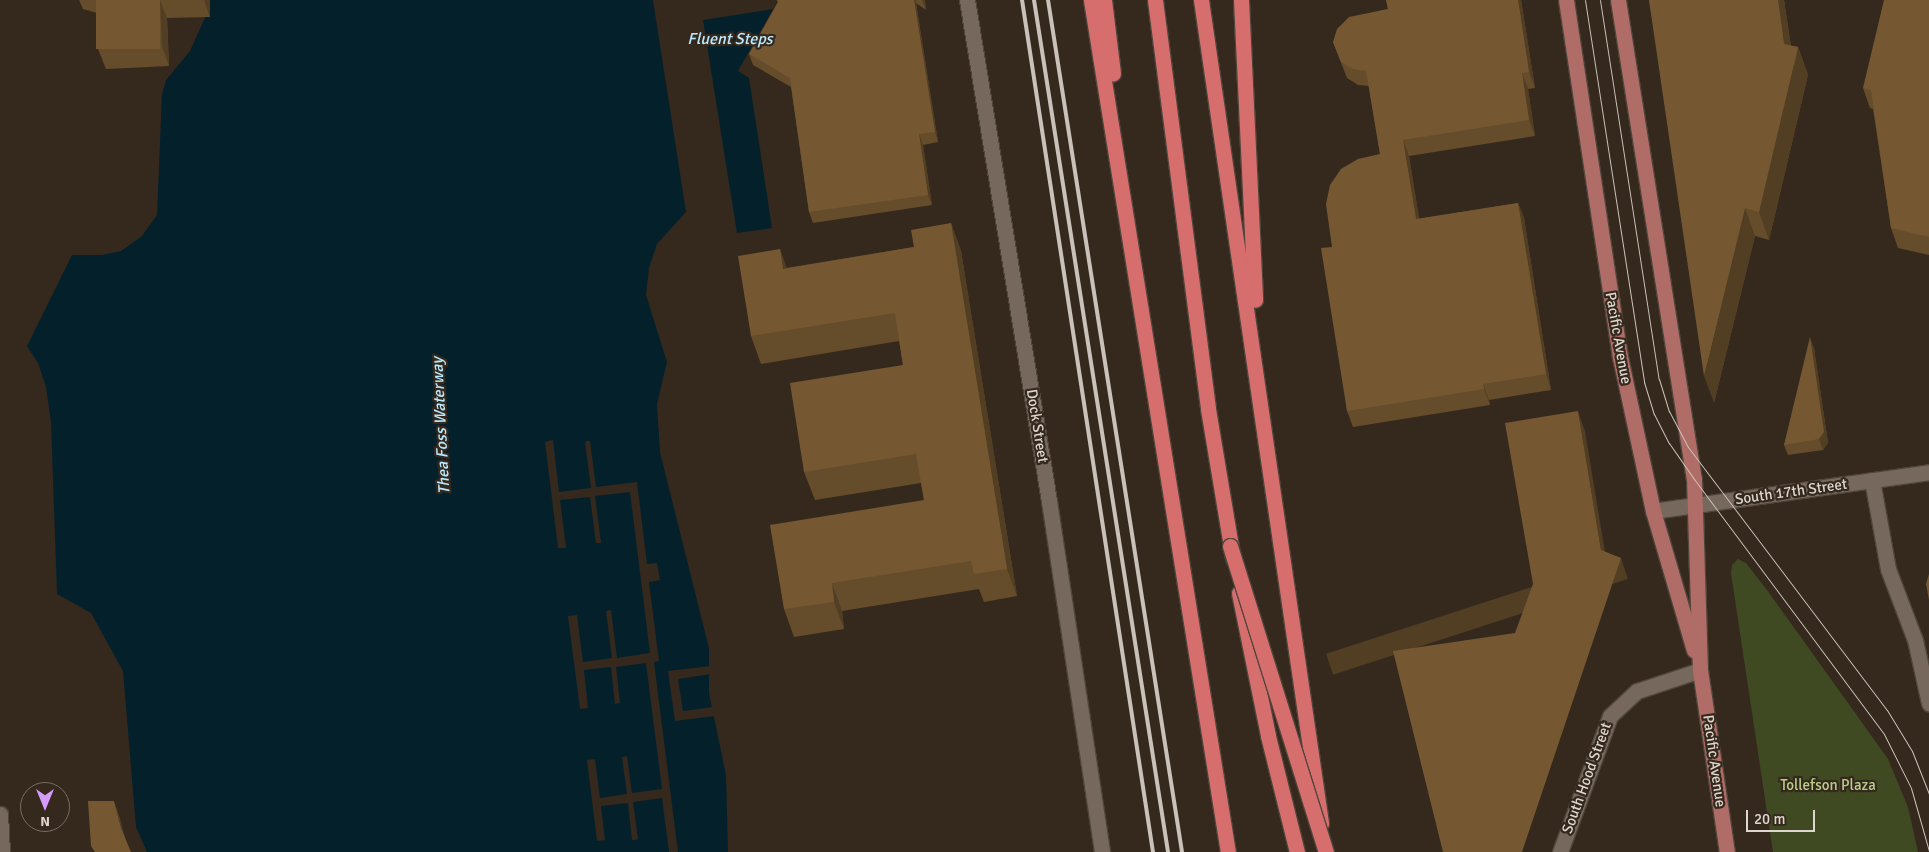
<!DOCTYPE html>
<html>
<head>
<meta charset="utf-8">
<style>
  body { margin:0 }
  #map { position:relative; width:1929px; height:852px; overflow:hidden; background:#35291e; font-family:Signika,sans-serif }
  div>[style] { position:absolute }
  .green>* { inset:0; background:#3f4a23 }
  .water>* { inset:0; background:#04202b }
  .pier>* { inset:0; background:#35291e }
  .roads { filter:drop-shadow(1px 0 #4f453b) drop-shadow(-1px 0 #4f453b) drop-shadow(0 1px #4f453b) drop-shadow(0 -1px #4f453b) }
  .secondary>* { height:15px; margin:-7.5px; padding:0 7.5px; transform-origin:7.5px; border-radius:7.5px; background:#76685c }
  .primary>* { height:15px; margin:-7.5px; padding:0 7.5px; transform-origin:7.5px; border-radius:7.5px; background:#b06c67 }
  .highway>* { height:15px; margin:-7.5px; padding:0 7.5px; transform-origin:7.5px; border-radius:7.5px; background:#d76e6e }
  .tram>* { height:1px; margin:-0.5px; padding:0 0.5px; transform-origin:0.5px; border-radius:0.5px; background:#cac2ba }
  .rail>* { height:4px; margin:-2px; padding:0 2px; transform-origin:2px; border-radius:2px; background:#cac2ba }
  .bridges { filter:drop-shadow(1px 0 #4f453b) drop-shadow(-1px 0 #4f453b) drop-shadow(0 1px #4f453b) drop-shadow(0 -1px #4f453b) }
  .highway-bridge>* { height:15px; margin:-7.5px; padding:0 7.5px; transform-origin:7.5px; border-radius:7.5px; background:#d76e6e }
  .wall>* { inset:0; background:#654c2b }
  .shaded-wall>* { inset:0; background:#523e23; transform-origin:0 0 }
  .building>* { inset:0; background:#755832; transform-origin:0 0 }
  span { translate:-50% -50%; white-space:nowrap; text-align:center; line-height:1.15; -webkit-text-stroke:4.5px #35291e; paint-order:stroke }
  .street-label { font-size:15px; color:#ddd5ce }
  .park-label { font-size:15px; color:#b8ce88 }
  .water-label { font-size:16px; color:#b9e9fe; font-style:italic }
  .north { position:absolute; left:20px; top:782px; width:50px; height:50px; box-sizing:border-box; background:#35291e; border:1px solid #786e64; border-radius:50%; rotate:180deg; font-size:14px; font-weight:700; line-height:20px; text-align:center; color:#ddd5ce }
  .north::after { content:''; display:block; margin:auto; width:18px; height:22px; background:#d59cfb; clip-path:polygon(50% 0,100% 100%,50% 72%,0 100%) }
  .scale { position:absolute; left:1746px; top:810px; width:69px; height:22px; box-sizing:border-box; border:2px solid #ddd5ce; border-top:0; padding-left:6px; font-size:15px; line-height:18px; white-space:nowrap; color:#ddd5ce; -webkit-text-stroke:4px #35291e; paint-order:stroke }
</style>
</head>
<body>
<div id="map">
  <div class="green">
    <i style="clip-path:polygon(1738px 559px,1746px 563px,1767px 590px,1888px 759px,1908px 807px,1918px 852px,1773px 852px,1731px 573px,1732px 565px)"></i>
  </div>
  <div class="water">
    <i style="clip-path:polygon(208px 0,653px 0,686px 212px,657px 244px,649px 268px,646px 295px,667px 362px,657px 404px,660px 452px,709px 648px,709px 693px,726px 775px,728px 852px,147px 852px,136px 827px,123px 671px,91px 613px,57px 594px,51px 422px,46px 387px,38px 363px,27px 346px,72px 255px,102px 255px,121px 251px,142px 236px,157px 215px,162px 94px,166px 80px,190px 51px,207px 13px)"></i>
    <i style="clip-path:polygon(773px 9px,738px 71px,749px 78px,772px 228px,737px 233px,703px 20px)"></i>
  </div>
  <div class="pier">
    <i style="clip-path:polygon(553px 440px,559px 492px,591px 488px,585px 442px,588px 441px,590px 441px,596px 487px,637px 482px,647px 564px,657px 563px,660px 580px,649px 582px,659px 661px,654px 662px,678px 852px,669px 852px,662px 798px,633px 802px,638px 839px,635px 840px,632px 840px,628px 803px,601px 806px,605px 840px,597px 841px,587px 760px,595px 759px,600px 798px,627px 794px,622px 757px,627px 756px,632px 793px,662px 789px,646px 663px,616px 667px,620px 703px,615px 704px,611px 667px,584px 670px,588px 708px,580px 709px,568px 616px,577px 615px,583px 662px,612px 658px,606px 611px,611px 610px,617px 658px,650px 653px,630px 492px,595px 496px,601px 543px,596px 543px,590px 497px,560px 500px,566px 548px,558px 548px,545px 442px)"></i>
    <i style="clip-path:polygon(711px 666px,711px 674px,678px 679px,683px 711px,714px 707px,715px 716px,675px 721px,668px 671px)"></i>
  </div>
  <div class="roads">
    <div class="secondary">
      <i style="left:967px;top:0;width:508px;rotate:80.7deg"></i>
      <i style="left:1049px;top:501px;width:355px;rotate:81.4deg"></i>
      <i style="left:1872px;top:480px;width:90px;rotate:79.8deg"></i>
      <i style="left:1888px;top:569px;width:76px;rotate:69.2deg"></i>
      <i style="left:1915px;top:640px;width:65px;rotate:77.5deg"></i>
      <i style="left:1653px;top:511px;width:279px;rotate:-8deg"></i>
      <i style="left:0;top:814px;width:38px;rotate:87deg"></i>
      <i style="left:1560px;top:852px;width:145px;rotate:-69.8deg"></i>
      <i style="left:1610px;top:716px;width:37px;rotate:-43deg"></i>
      <i style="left:1637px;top:691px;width:66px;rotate:-18.4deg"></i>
    </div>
    <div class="primary">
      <i style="left:1566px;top:0;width:361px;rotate:81.4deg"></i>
      <i style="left:1620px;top:357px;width:157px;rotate:77.9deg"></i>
      <i style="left:1653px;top:511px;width:145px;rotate:73.6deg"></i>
      <i style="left:1618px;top:0;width:485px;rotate:81deg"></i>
      <i style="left:1694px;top:479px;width:191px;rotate:88.2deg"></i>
      <i style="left:1700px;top:670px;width:184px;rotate:81.6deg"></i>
    </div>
    <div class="highway">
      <i style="left:1091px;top:0;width:863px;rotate:80.87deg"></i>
      <i style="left:1104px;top:0;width:74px;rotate:83deg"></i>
      <i style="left:1155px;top:0;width:412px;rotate:82.6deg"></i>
      <i style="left:1208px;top:409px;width:151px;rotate:80.5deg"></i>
      <i style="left:1201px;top:0;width:832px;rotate:81.7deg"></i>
      <i style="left:1241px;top:0;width:300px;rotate:87.3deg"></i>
      <i style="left:1239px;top:593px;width:146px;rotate:78.5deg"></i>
      <i style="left:1268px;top:736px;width:120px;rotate:76deg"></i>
    </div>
  </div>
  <div class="tram">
    <i style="left:1585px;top:0;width:387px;rotate:81.2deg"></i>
    <i style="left:1644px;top:382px;width:34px;rotate:73deg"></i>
    <i style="left:1654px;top:414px;width:33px;rotate:63deg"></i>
    <i style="left:1669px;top:443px;width:44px;rotate:55.2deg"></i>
    <i style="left:1694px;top:479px;width:318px;rotate:53.3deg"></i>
    <i style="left:1884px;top:734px;width:60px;rotate:63.4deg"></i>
    <i style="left:1911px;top:788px;width:66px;rotate:74.1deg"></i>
    <i style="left:1600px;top:0;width:384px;rotate:81.2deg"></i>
    <i style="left:1659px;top:379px;width:34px;rotate:73deg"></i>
    <i style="left:1669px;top:411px;width:41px;rotate:62.2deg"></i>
    <i style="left:1688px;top:447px;width:330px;rotate:52.9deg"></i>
    <i style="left:1887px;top:710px;width:48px;rotate:58.6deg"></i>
    <i style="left:1912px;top:751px;width:46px;rotate:68.4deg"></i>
  </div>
  <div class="rail">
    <i style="left:1022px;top:0;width:862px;rotate:81.26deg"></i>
    <i style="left:1034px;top:0;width:862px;rotate:81.06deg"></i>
    <i style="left:1048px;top:0;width:862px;rotate:81.06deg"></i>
  </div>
  <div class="bridges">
    <div class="highway-bridge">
      <i style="left:1230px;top:546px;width:321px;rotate:72.6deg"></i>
    </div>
  </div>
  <div class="wall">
    <i style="clip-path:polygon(79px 0,210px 0,210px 17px,167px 18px,169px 66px,106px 69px,98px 49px,97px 13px,83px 9px)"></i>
    <i style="clip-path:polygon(777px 0,925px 0,926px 10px,916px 3px,938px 142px,923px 145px,932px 205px,813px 223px,809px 212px,791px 87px,753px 65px,749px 54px,778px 2px)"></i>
    <i style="clip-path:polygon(1386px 0,1521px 0,1535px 88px,1528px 89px,1535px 136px,1409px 156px,1419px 219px,1518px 203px,1524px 218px,1551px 390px,1489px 400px,1490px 405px,1353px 427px,1347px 411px,1332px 247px,1380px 154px,1369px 86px,1358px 85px,1347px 78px,1333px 42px,1388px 9px)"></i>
    <i style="clip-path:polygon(1649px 0,1784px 0,1791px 46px,1798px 47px,1808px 75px,1769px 240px,1755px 236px,1714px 403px)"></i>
    <i style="clip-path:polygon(1929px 0,1929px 255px,1898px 248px,1891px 228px,1873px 109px,1870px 108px,1863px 88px)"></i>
    <i style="clip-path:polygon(951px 223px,961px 251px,1017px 596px,984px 602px,979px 589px,842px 611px,844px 629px,794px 637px,784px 609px,924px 500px,921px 483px,815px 500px,804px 472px,903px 365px,899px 341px,761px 364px,751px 336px,780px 249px,786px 268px,914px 247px)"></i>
    <i style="clip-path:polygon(1814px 348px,1828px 443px,1823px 450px,1788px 455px,1784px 445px)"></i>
  </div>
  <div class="shaded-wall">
    <i style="clip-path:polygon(160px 0,167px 18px,169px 66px,162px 46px)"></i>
    <i style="clip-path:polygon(204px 0,210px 0,210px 17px)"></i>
    <i style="clip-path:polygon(914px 0,916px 0,916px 3px,938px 142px,935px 132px)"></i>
    <i style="clip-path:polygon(922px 0,925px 0,926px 10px)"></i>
    <i style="clip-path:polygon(1518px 0,1521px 0,1535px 88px,1529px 72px)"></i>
    <i style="clip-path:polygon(1778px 0,1784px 0,1794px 67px,1798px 47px,1808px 75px,1769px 240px,1759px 212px,1784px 44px)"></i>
    <i style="clip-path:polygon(1522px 73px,1528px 89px,1535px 136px,1529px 120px)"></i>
    <i style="clip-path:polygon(919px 134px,923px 145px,932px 205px,928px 195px)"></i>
    <i style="clip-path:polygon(1403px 140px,1409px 156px,1422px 235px,1416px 219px)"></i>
    <i style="clip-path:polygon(1518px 203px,1524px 218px,1551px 390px,1546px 374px)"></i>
    <i style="clip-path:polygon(1745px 208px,1755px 236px,1714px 403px,1704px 376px)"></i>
    <i style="clip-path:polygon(951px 223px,961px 251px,1017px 596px,1007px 569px)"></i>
    <i style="clip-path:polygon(780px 249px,790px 277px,783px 269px)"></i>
    <i style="clip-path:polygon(1810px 337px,1814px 348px,1828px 443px,1823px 450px,1819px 439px)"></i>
    <i style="clip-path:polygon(1483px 384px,1489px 400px,1490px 405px,1484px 389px)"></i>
    <i style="clip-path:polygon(1578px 411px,1585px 431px,1608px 570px,1601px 550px)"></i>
    <i style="left:1621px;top:558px;width:22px;height:310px;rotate:72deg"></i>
    <i style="clip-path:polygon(832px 583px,842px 611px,844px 629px,834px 602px)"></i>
    <i style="clip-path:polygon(114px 801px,120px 818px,127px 846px,121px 828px)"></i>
  </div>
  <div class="building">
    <i style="left:96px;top:0;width:64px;height:49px"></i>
    <i style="clip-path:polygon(777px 0,914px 0,935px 132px,919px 134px,928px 195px,809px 212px,790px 78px,749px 54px,778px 2px)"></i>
    <i style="clip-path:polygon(1386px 0,1518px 0,1529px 72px,1522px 73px,1529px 120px,1403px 140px,1416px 219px,1518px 203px,1546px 374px,1483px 384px,1484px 389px,1347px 411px,1321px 248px,1332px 247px,1326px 204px,1330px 185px,1341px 169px,1358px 159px,1380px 154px,1366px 71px,1353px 69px,1341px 62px,1333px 42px,1337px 29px,1349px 17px,1388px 9px)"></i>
    <i style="clip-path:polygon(1649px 0,1778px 0,1784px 44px,1798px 47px,1759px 212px,1745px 208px,1704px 376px)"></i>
    <i style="clip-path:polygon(1884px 0,1929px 0,1929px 237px,1891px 228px,1871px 90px,1863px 88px)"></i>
    <i style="clip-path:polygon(951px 223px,1007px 569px,974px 574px,971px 561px,832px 583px,834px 602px,784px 609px,770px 525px,924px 500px,916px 454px,804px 472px,790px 383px,903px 365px,895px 313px,751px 336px,738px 256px,780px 249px,783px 269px,914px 247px,911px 230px)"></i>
    <i style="clip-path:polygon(1810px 337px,1824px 432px,1819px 439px,1784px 445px)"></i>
    <i style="clip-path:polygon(1578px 411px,1601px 550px,1621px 558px,1522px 852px,1443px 852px,1393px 651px,1515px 633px,1533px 584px,1505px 423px)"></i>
    <i style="clip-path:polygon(1929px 574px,1929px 600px,1926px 584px)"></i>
    <i style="clip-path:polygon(88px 801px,114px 801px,121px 828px,131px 852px,95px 852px,91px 846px)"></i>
  </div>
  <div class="street-label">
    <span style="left:1618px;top:338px;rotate:80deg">Pacific Avenue</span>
    <span style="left:1037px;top:426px;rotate:81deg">Dock Street</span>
    <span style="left:1791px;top:492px;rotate:-8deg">South 17th Street</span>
    <span style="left:1714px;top:761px;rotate:82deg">Pacific Avenue</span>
    <span style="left:1587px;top:778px;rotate:-70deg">South Hood Street</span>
  </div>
  <div class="park-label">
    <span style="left:1828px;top:786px">Tollefson Plaza</span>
  </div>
  <div class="water-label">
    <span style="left:730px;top:39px">Fluent Steps</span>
    <span style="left:441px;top:426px;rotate:-93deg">Thea Foss Waterway</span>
  </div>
  <div class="north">N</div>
  <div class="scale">20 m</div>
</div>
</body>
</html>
